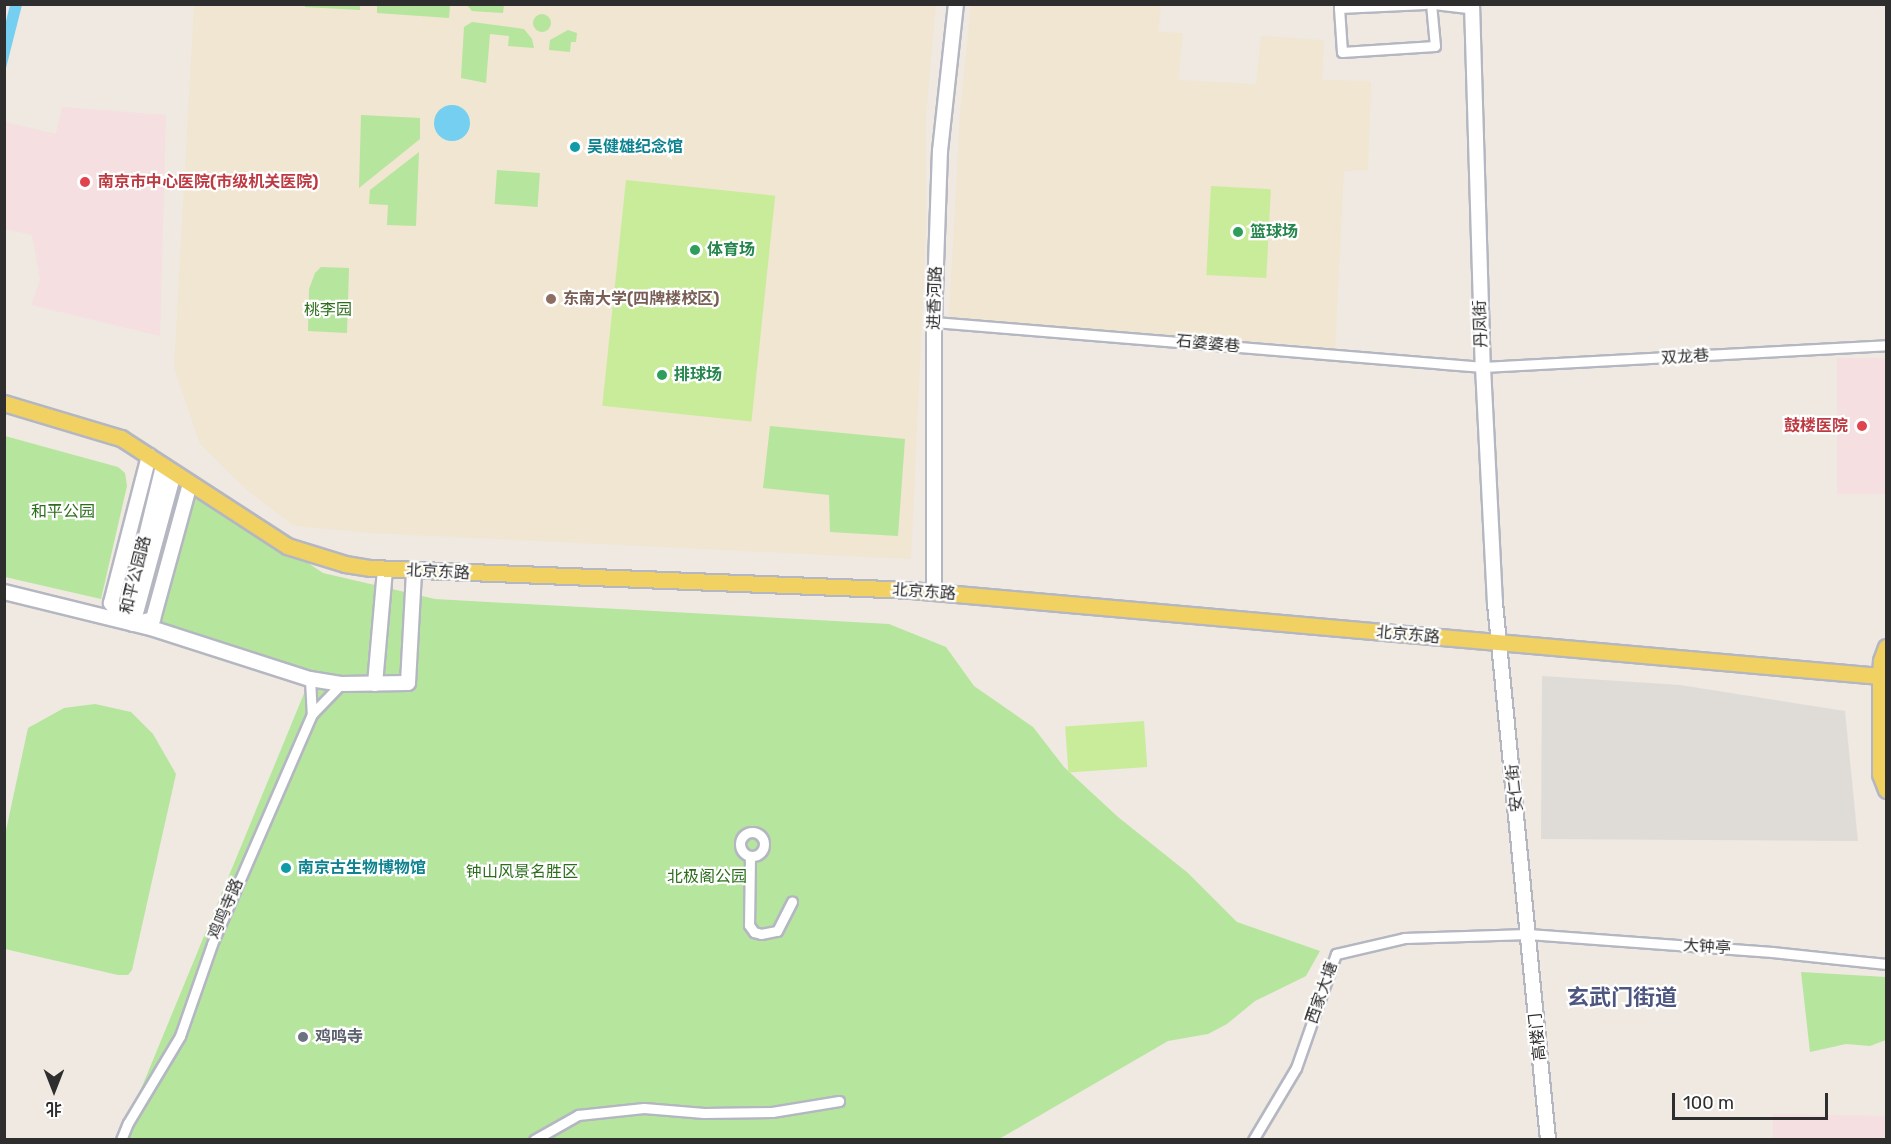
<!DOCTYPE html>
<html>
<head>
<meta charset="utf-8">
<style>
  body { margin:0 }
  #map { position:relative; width:1891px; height:1144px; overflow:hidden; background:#efe9e1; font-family:Rubik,"Noto Sans SC",sans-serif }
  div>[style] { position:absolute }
  .education>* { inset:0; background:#f0e6d1 }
  .medical>* { inset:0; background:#f5dfe0; transform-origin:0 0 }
  .green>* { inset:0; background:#b6e59e; transform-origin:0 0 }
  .round { border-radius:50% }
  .pitch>* { inset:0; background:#c9ec9a; transform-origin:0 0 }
  .plaza>* { inset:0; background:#dfdcd8 }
  .water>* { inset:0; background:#75cff0 }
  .roads { filter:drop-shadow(2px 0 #b4b7c1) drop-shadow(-2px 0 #b4b7c1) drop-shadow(0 2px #b4b7c1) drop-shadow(0 -2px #b4b7c1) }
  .street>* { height:9px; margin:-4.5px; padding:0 4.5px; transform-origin:4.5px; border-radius:4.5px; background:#fff }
  .street>.ring { margin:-4.5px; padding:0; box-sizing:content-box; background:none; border:9px solid #fff; border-radius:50% }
  .secondary>* { height:14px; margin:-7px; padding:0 7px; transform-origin:7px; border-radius:7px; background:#fff }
  .primary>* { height:15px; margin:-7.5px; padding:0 7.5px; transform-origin:7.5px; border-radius:7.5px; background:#f2d163 }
  .dots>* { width:16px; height:16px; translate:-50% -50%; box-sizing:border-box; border:3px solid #fff; border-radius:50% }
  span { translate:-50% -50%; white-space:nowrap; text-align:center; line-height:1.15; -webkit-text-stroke:4.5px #fff; paint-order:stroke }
  .culture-label { font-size:16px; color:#0d838f; font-weight:700 }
  .left { translate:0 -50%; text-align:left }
  .health-label { font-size:16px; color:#be3a42; font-weight:700 }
  .right { translate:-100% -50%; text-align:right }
  .leisure-label { font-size:16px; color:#27864d; font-weight:700 }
  .street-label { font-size:16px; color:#2e2e2e }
  .education-label { font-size:16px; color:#785e54; font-weight:700 }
  .park-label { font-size:16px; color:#2c6e1b }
  .worship-label { font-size:16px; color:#5b616d; font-weight:700 }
  .district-label { font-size:22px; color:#4d5680; font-weight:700 }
  .frame { position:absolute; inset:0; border:6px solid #2e2e2e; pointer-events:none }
  .north { position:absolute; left:24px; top:1060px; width:60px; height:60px; -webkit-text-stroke:4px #fff; paint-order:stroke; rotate:180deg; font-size:16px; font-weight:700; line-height:24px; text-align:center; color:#2e2e2e }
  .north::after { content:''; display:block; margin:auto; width:21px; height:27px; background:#2e2e2e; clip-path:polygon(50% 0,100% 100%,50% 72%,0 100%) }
  .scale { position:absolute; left:1672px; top:1093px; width:156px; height:27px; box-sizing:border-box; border:3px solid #2e2e2e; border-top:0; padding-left:8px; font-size:18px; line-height:21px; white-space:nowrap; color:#2e2e2e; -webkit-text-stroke:4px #fff; paint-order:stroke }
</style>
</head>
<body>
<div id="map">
  <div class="education">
    <i style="clip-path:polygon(194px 5px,936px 5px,926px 116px,926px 230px,911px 559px,371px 533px,294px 526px,247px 490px,200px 444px,174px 368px)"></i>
    <i style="clip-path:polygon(971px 5px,1161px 5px,1158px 32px,1183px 33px,1178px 80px,1256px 84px,1261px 36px,1324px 40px,1322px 80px,1371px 81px,1368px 170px,1344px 171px,1335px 348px,949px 317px,960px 114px)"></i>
  </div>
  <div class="medical">
    <i style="clip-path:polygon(62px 107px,166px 115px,160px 336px,31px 305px,40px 280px,32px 235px,5px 229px,5px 122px,56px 134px)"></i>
    <i style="left:1837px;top:358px;width:49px;height:136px"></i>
    <i style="left:1773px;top:1114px;width:113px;height:25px;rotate:1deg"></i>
  </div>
  <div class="green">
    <i style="clip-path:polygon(466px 4px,504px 5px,503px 13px,472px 11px)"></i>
    <i style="clip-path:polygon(305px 5px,305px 4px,360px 5px,360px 10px,305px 7px)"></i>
    <i style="clip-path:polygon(377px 5px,450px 5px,449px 18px,377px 13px)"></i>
    <i class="round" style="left:533px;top:14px;width:18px;height:18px"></i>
    <i style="clip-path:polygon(472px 22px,524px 29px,532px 39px,534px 48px,508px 46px,509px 36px,490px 34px,486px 83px,461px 78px,464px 27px)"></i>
    <i style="clip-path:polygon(568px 30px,577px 33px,576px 42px,571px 42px,570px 52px,549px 50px,550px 40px)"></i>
    <i style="clip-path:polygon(361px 115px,420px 118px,420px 139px,359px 188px)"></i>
    <i style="clip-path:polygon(419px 152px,416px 226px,387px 225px,388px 205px,369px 204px,370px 190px)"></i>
    <i style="left:497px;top:170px;width:43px;height:34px;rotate:4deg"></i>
    <i style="clip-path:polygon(321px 267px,349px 268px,347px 333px,308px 331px,309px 289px,315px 273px)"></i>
    <i style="clip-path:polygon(770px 426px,905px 439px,898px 536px,830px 532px,829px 495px,763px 488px)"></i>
    <i style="clip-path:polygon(5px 436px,118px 467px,125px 473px,127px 486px,101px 599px,5px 577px)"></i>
    <i style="clip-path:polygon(163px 466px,323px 573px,435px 599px,889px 624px,946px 647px,974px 686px,1033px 727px,1064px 767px,1118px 817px,1188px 873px,1237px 922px,1320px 951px,1306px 976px,1255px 1001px,1227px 1024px,1208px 1034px,1168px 1041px,999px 1139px,120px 1140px,310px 679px,133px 624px)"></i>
    <i style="clip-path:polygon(95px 704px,131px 712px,153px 734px,176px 774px,132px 970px,128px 975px,118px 975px,5px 949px,5px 835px,28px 728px,64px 708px)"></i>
    <i style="clip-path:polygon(1801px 972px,1886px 977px,1886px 1040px,1870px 1046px,1846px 1044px,1810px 1052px)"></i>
  </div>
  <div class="pitch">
    <i style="left:626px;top:180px;width:150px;height:227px;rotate:6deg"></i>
    <i style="left:1211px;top:186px;width:60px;height:89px;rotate:3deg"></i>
    <i style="left:1144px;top:721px;width:46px;height:79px;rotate:86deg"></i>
  </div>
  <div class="plaza">
    <i style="clip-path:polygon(1542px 676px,1680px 685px,1845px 711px,1858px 841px,1541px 839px)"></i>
  </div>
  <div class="water">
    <i style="clip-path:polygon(10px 5px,22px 5px,5px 72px,5px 25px)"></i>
    <i class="round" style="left:434px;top:105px;width:36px;height:36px"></i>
  </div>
  <div class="roads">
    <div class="street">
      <i style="left:1339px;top:4px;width:4px;rotate:90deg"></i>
      <i style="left:1339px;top:8px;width:86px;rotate:-2.7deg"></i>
      <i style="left:1434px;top:4px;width:38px;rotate:7deg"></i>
      <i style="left:1339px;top:8px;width:44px;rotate:86.1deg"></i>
      <i style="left:1342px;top:52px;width:93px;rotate:-3.7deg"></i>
      <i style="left:1435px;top:46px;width:42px;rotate:-95.4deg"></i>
      <i style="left:934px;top:322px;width:551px;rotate:4.69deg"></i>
      <i style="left:1483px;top:367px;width:404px;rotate:-3.1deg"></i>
      <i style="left:310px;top:679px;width:35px;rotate:87deg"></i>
      <i class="ring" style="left:740px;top:832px;width:15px;height:15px"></i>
      <i style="left:750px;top:856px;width:69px;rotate:90.8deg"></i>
      <i style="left:749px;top:925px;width:9px;rotate:54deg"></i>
      <i style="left:754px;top:932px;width:7px;rotate:16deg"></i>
      <i style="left:761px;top:934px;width:16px;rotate:-11deg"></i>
      <i style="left:777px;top:931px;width:33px;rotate:-63deg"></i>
      <i style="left:121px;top:1140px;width:18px;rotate:-68deg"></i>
      <i style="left:128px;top:1123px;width:101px;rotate:-59.1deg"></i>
      <i style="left:180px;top:1036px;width:97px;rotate:-70.8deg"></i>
      <i style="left:212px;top:944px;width:251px;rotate:-66.5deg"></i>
      <i style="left:312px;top:714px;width:42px;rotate:-46deg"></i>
      <i style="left:534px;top:1140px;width:51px;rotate:-29.6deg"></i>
      <i style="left:578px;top:1115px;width:66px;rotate:-6.1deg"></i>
      <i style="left:644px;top:1108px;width:60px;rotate:4.8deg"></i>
      <i style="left:704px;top:1113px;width:68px;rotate:-0.8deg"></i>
      <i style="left:772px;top:1112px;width:68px;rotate:-9.3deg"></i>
      <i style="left:1253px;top:1140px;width:84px;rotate:-59.2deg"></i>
      <i style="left:1296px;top:1068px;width:121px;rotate:-70.7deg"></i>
      <i style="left:1336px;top:954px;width:70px;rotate:-13.2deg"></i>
      <i style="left:1404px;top:938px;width:124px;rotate:-1.8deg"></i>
      <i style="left:1528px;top:934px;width:245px;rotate:4.2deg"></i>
      <i style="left:1772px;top:952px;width:115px;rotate:6deg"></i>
    </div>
    <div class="secondary">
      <i style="left:1472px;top:4px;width:363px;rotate:88.3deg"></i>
      <i style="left:1483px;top:367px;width:236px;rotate:87.1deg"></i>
      <i style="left:1495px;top:603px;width:540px;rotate:84.36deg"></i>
      <i style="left:174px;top:473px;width:156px;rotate:105.2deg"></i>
      <i style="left:133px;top:624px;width:21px;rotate:-14deg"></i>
      <i style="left:153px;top:619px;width:140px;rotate:-74.7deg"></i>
      <i style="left:133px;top:590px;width:128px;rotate:-76.4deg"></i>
      <i style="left:4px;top:592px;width:151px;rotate:13.8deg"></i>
      <i style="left:151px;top:628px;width:167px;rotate:17.8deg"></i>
      <i style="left:310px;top:679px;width:31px;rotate:9deg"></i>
      <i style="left:341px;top:684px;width:67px;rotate:-0.9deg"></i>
      <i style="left:408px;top:683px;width:112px;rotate:-86.9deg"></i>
      <i style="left:934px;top:592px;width:270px;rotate:-90deg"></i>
      <i style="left:934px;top:322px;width:171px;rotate:-88deg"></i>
      <i style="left:940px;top:151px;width:148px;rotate:-83.8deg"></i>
      <i style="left:125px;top:621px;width:23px;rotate:-128deg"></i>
      <i style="left:111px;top:603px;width:152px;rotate:-75.5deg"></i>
      <i style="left:375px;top:684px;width:115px;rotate:-85deg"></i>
    </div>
    <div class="primary">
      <i style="left:4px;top:403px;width:122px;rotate:16.7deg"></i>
      <i style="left:121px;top:438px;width:198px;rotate:33deg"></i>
      <i style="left:287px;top:546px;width:61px;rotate:17.2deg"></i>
      <i style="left:345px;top:564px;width:26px;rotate:9deg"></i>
      <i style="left:371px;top:568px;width:540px;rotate:2.33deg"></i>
      <i style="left:911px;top:590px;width:973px;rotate:5.07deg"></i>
      <i style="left:1886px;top:647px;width:15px;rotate:110deg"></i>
      <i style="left:1881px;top:661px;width:15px;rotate:94deg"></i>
      <i style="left:1880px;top:676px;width:98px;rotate:90deg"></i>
      <i style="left:1880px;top:774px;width:17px;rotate:69deg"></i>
    </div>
  </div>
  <div class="dots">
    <i style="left:575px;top:147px;background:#0f9aa8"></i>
    <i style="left:85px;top:182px;background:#e0444e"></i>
    <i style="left:1238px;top:232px;background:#2e9e5b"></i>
    <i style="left:695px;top:250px;background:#2e9e5b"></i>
    <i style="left:551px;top:299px;background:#8d6e63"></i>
    <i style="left:662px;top:375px;background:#2e9e5b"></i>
    <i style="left:1862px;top:426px;background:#e0444e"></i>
    <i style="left:286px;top:868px;background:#0f9aa8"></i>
    <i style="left:303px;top:1037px;background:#6b7280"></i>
  </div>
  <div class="culture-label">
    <span class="left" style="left:587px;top:147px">吴健雄纪念馆</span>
    <span class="left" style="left:298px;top:868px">南京古生物博物馆</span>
  </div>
  <div class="health-label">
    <span class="left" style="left:98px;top:182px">南京市中心医院(市级机关医院)</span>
    <span class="right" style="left:1848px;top:426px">鼓楼医院</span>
  </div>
  <div class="leisure-label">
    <span class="left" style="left:1250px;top:232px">篮球场</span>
    <span class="left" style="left:707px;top:250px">体育场</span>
    <span class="left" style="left:674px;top:375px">排球场</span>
  </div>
  <div class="street-label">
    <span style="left:935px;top:298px;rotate:-88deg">进香河路</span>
    <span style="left:1481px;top:324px;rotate:-92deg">丹凤街</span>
    <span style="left:1208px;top:344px;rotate:5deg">石婆婆巷</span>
    <span style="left:1685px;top:357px;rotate:-4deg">双龙巷</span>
    <span style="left:438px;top:572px;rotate:3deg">北京东路</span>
    <span style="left:136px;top:575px;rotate:-76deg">和平公园路</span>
    <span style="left:924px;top:592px;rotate:4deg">北京东路</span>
    <span style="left:1408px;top:635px;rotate:5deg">北京东路</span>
    <span style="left:1515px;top:788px;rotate:-96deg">安仁街</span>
    <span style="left:226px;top:909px;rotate:-67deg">鸡鸣寺路</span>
    <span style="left:1707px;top:947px;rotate:4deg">大钟亭</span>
    <span style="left:1322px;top:993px;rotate:-71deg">西家大塘</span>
    <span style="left:1538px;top:1037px;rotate:-96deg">高楼门</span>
  </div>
  <div class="education-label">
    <span class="left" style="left:563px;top:299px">东南大学(四牌楼校区)</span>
  </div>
  <div class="park-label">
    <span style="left:328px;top:310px">桃李园</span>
    <span style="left:63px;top:512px">和平公园</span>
    <span style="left:522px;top:872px">钟山风景名胜区</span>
    <span style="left:707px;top:877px">北极阁公园</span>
  </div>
  <div class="worship-label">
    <span class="left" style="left:315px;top:1037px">鸡鸣寺</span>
  </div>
  <div class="district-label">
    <span style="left:1622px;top:998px">玄武门街道</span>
  </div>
  <div class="frame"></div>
  <div class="north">北</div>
  <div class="scale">100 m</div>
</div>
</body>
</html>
